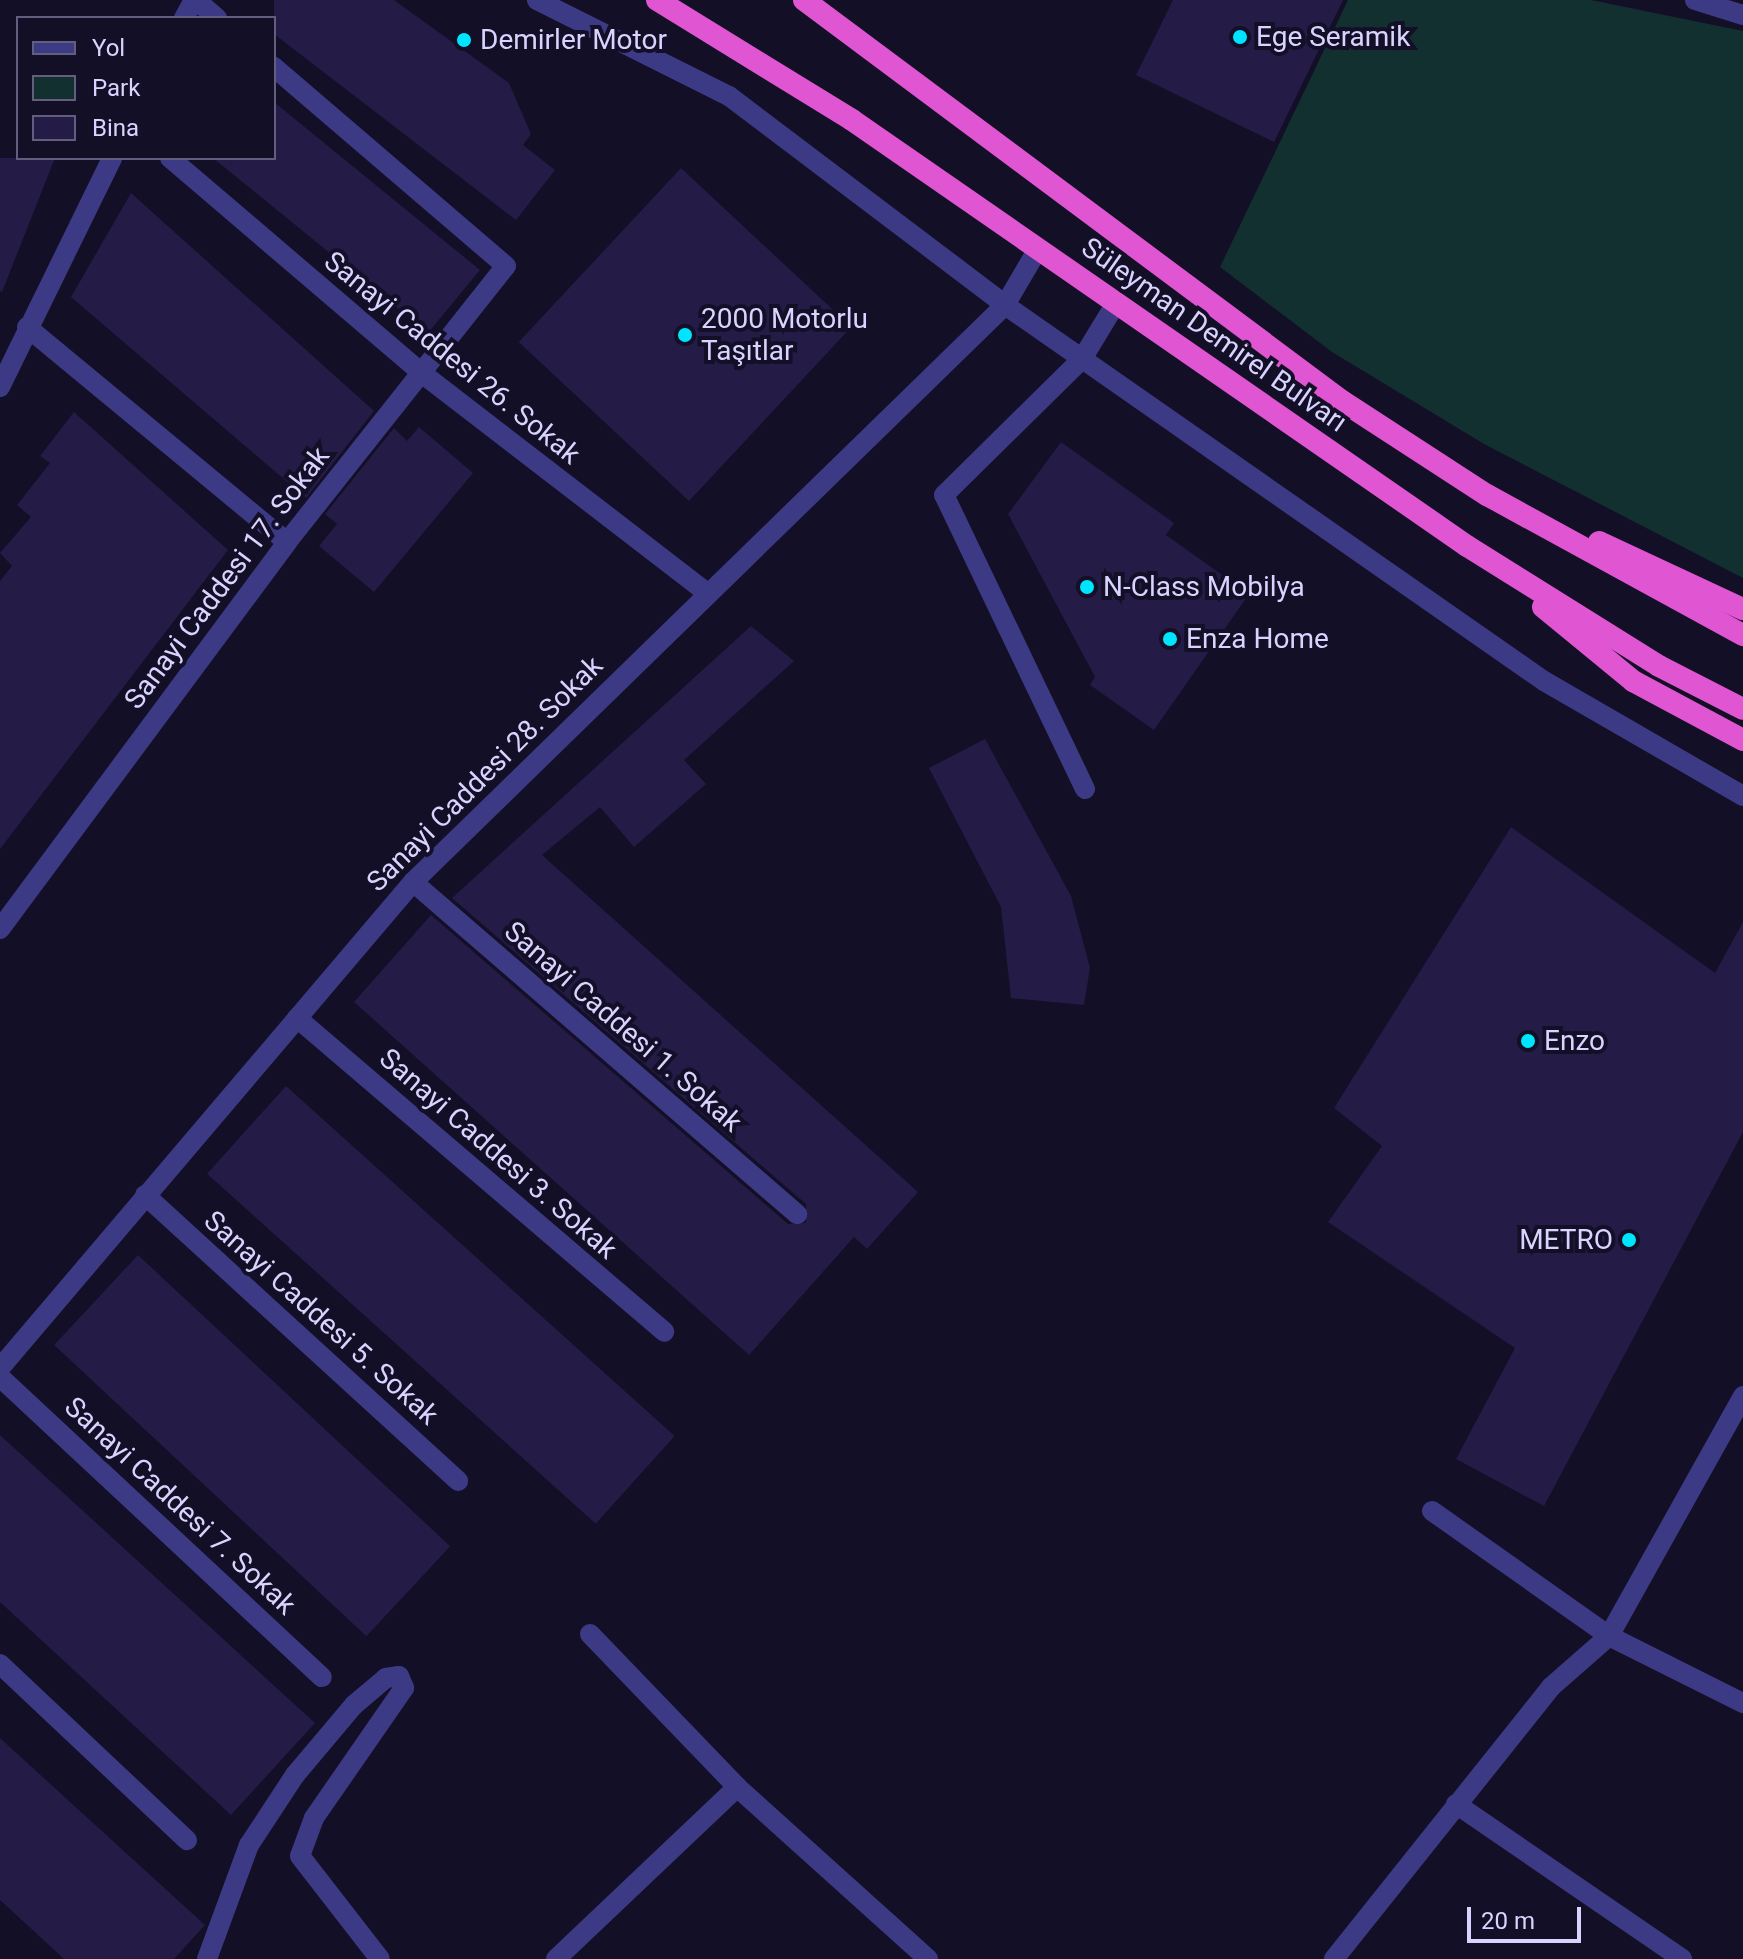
<!DOCTYPE html>
<html>
<head>
<meta charset="utf-8">
<style>
  body { margin:0 }
  #map { position:relative; width:1743px; height:1959px; overflow:hidden; background:#130f26; font-family:Roboto,sans-serif }
  div>[style] { position:absolute }
  .green>* { inset:0; background:#12302f }
  .building>* { inset:0; background:#241b47; transform-origin:0 0 }
  .minor>* { height:20px; margin:-10px; padding:0 10px; transform-origin:10px; border-radius:10px; background:#3d3a85 }
  .trunk>* { height:22px; margin:-11px; padding:0 11px; transform-origin:11px; border-radius:11px; background:#e055d1 }
  .dots>* { width:22px; height:22px; translate:-50% -50%; box-sizing:border-box; border:4px solid #130f26; border-radius:50% }
  span { translate:-50% -50%; white-space:nowrap; text-align:center; line-height:1.15; -webkit-text-stroke:8px #130f26; paint-order:stroke }
  .poi-label { font-size:28px; color:#d9d4ff }
  .left { translate:0 -50%; text-align:left }
  .right { translate:-100% -50%; text-align:right }
  .street-label { font-size:28px; color:#d9d4ff }
  .legend { position:absolute; left:16px; top:16px; width:260px; height:144px; box-sizing:border-box; background:#130f26; border:2px solid #625e7d; margin:0; padding:10px 14px; list-style:none; font-size:24px; color:#d9d4ff }
  .legend li { display:flex; align-items:center; gap:16px; height:40px }
  .legend b { width:40px; border:2px solid #625e7d }
  .scale { position:absolute; left:1467px; top:1907px; width:114px; height:36px; box-sizing:border-box; border:4px solid #d9d4ff; border-top:0; padding-left:10px; font-size:24px; line-height:28px; white-space:nowrap; color:#d9d4ff; -webkit-text-stroke:6px #130f26; paint-order:stroke }
</style>
</head>
<body>
<div id="map">
  <div class="green">
    <i style="clip-path:polygon(1348px 0,1591px 0,1743px 31px,1743px 578px,1484px 444px,1332px 352px,1220px 267px)"></i>
  </div>
  <div class="building">
    <i style="clip-path:polygon(274px 0,394px 0,509px 83px,531px 134px,523px 145px,555px 170px,516px 220px,274px 34px)"></i>
    <i style="clip-path:polygon(1173px 0,1343px 0,1274px 142px,1136px 75px)"></i>
    <i style="clip-path:polygon(274px 102px,480px 270px,428px 333px,213px 158px,274px 158px)"></i>
    <i style="clip-path:polygon(0 158px,55px 158px,2px 292px,0 291px)"></i>
    <i style="left:681px;top:168px;width:233px;height:238px;rotate:43deg"></i>
    <i style="clip-path:polygon(131px 193px,374px 411px,306px 498px,71px 297px)"></i>
    <i style="clip-path:polygon(74px 412px,228px 550px,0 849px,0 581px,12px 566px,0 553px,31px 517px,17px 505px,50px 463px,40px 456px)"></i>
    <i style="clip-path:polygon(419px 427px,473px 473px,374px 592px,319px 546px,337px 524px,325px 514px,394px 428px,407px 441px)"></i>
    <i style="clip-path:polygon(1061px 442px,1174px 523px,1166px 535px,1249px 594px,1154px 730px,1090px 685px,1095px 677px,1008px 514px)"></i>
    <i style="clip-path:polygon(751px 626px,794px 661px,684px 760px,706px 784px,634px 847px,600px 807px,542px 855px,918px 1192px,867px 1249px,854px 1237px,749px 1355px,354px 1002px,431px 915px,788px 1224px,806px 1223px,806px 1204px,452px 898px)"></i>
    <i style="clip-path:polygon(985px 739px,1071px 896px,1090px 968px,1084px 1005px,1011px 998px,1001px 907px,929px 768px)"></i>
    <i style="clip-path:polygon(1511px 827px,1715px 973px,1743px 922px,1743px 1132px,1544px 1506px,1456px 1459px,1515px 1348px,1328px 1222px,1382px 1146px,1334px 1108px)"></i>
    <i style="left:286px;top:1086px;width:523px;height:118px;rotate:42deg"></i>
    <i style="left:138px;top:1255px;width:427px;height:123px;rotate:43deg"></i>
    <i style="clip-path:polygon(0 1435px,315px 1723px,231px 1815px,0 1602px)"></i>
    <i style="clip-path:polygon(0 1738px,205px 1925px,174px 1959px,64px 1959px,0 1900px)"></i>
  </div>
  <div class="minor">
    <i style="left:196px;top:0;width:28px;rotate:41deg"></i>
    <i style="left:537px;top:0;width:215px;rotate:26.6deg"></i>
    <i style="left:729px;top:96px;width:346px;rotate:37.1deg"></i>
    <i style="left:1005px;top:305px;width:657px;rotate:34.9deg"></i>
    <i style="left:1544px;top:681px;width:230px;rotate:30deg"></i>
    <i style="left:1695px;top:0;width:50px;rotate:17.4deg"></i>
    <i style="left:184px;top:18px;width:21px;rotate:-61deg"></i>
    <i style="left:170px;top:158px;width:328px;rotate:40.5deg"></i>
    <i style="left:419px;top:371px;width:362px;rotate:37.6deg"></i>
    <i style="left:27px;top:327px;width:337px;rotate:39.6deg"></i>
    <i style="left:0;top:387px;width:255px;rotate:-63.9deg"></i>
    <i style="left:1085px;top:789px;width:326px;rotate:-115.6deg"></i>
    <i style="left:944px;top:495px;width:194px;rotate:-44.6deg"></i>
    <i style="left:1082px;top:359px;width:66px;rotate:-58.7deg"></i>
    <i style="left:413px;top:882px;width:508px;rotate:40.85deg"></i>
    <i style="left:0;top:929px;width:482px;rotate:-53.4deg"></i>
    <i style="left:287px;top:542px;width:352px;rotate:-51.6deg"></i>
    <i style="left:506px;top:266px;width:306px;rotate:-139.4deg"></i>
    <i style="left:297px;top:1018px;width:483px;rotate:40.5deg"></i>
    <i style="left:145px;top:1195px;width:424px;rotate:42.4deg"></i>
    <i style="left:0;top:1368px;width:638px;rotate:-49.64deg"></i>
    <i style="left:413px;top:882px;width:827px;rotate:-44.26deg"></i>
    <i style="left:1005px;top:305px;width:65px;rotate:-59.5deg"></i>
    <i style="left:0;top:1377px;width:440px;rotate:43deg"></i>
    <i style="left:1432px;top:1511px;width:217px;rotate:35.2deg"></i>
    <i style="left:1609px;top:1636px;width:150px;rotate:26.6deg"></i>
    <i style="left:590px;top:1634px;width:212px;rotate:46.1deg"></i>
    <i style="left:737px;top:1787px;width:257px;rotate:42deg"></i>
    <i style="left:0;top:1664px;width:257px;rotate:43.3deg"></i>
    <i style="left:1456px;top:1804px;width:274px;rotate:34.4deg"></i>
    <i style="left:207px;top:1959px;width:121px;rotate:-69.8deg"></i>
    <i style="left:249px;top:1845px;width:84px;rotate:-56.7deg"></i>
    <i style="left:295px;top:1775px;width:92px;rotate:-49.9deg"></i>
    <i style="left:354px;top:1705px;width:42px;rotate:-40.2deg"></i>
    <i style="left:386px;top:1678px;width:13px;rotate:-9deg"></i>
    <i style="left:399px;top:1676px;width:13px;rotate:67deg"></i>
    <i style="left:404px;top:1688px;width:158px;rotate:124.7deg"></i>
    <i style="left:314px;top:1818px;width:40px;rotate:110.2deg"></i>
    <i style="left:300px;top:1856px;width:130px;rotate:52.2deg"></i>
    <i style="left:556px;top:1959px;width:250px;rotate:-43.5deg"></i>
    <i style="left:1334px;top:1959px;width:348px;rotate:-51.4deg"></i>
    <i style="left:1551px;top:1687px;width:77px;rotate:-41.3deg"></i>
    <i style="left:1609px;top:1636px;width:275px;rotate:-60.8deg"></i>
  </div>
  <div class="trunk">
    <i style="left:657px;top:0;width:229px;rotate:31.6deg"></i>
    <i style="left:852px;top:120px;width:748px;rotate:34.71deg"></i>
    <i style="left:1467px;top:546px;width:226px;rotate:32deg"></i>
    <i style="left:1659px;top:666px;width:94px;rotate:27.1deg"></i>
    <i style="left:804px;top:0;width:671px;rotate:36.7deg"></i>
    <i style="left:1342px;top:401px;width:173px;rotate:33deg"></i>
    <i style="left:1487px;top:495px;width:292px;rotate:28.7deg"></i>
    <i style="left:1599px;top:542px;width:159px;rotate:25deg"></i>
    <i style="left:1543px;top:607px;width:117px;rotate:39.4deg"></i>
    <i style="left:1633px;top:681px;width:125px;rotate:28.2deg"></i>
  </div>
  <div class="dots">
    <i style="left:1240px;top:37px;background:#00e5ff"></i>
    <i style="left:464px;top:40px;background:#00e5ff"></i>
    <i style="left:685px;top:335px;background:#00e5ff"></i>
    <i style="left:1087px;top:587px;background:#00e5ff"></i>
    <i style="left:1170px;top:639px;background:#00e5ff"></i>
    <i style="left:1528px;top:1041px;background:#00e5ff"></i>
    <i style="left:1629px;top:1240px;background:#00e5ff"></i>
  </div>
  <div class="poi-label">
    <span class="left" style="left:1256px;top:37px">Ege Seramik</span>
    <span class="left" style="left:480px;top:40px">Demirler Motor</span>
    <span class="left" style="left:701px;top:335px">2000 Motorlu<br>Taşıtlar</span>
    <span class="left" style="left:1103px;top:587px">N-Class Mobilya</span>
    <span class="left" style="left:1186px;top:639px">Enza Home</span>
    <span class="left" style="left:1544px;top:1041px">Enzo</span>
    <span class="right" style="left:1613px;top:1240px">METRO</span>
  </div>
  <div class="street-label">
    <span style="left:1214px;top:335px;rotate:35deg">Süleyman Demirel Bulvarı</span>
    <span style="left:452px;top:358px;rotate:39deg">Sanayi Caddesi 26. Sokak</span>
    <span style="left:227px;top:578px;rotate:-53deg">Sanayi Caddesi 17. Sokak</span>
    <span style="left:485px;top:774px;rotate:-45deg">Sanayi Caddesi 28. Sokak</span>
    <span style="left:623px;top:1027px;rotate:41deg">Sanayi Caddesi 1. Sokak</span>
    <span style="left:498px;top:1154px;rotate:41deg">Sanayi Caddesi 3. Sokak</span>
    <span style="left:321px;top:1318px;rotate:42deg">Sanayi Caddesi 5. Sokak</span>
    <span style="left:180px;top:1506px;rotate:43deg">Sanayi Caddesi 7. Sokak</span>
  </div>
  <ul class="legend">
  <li><b style="height:10px;background:#3d3a85"></b>Yol</li>
  <li><b style="height:22px;background:#12302f"></b>Park</li>
  <li><b style="height:22px;background:#241b47"></b>Bina</li>
  </ul>
  <div class="scale">20 m</div>
</div>
</body>
</html>
